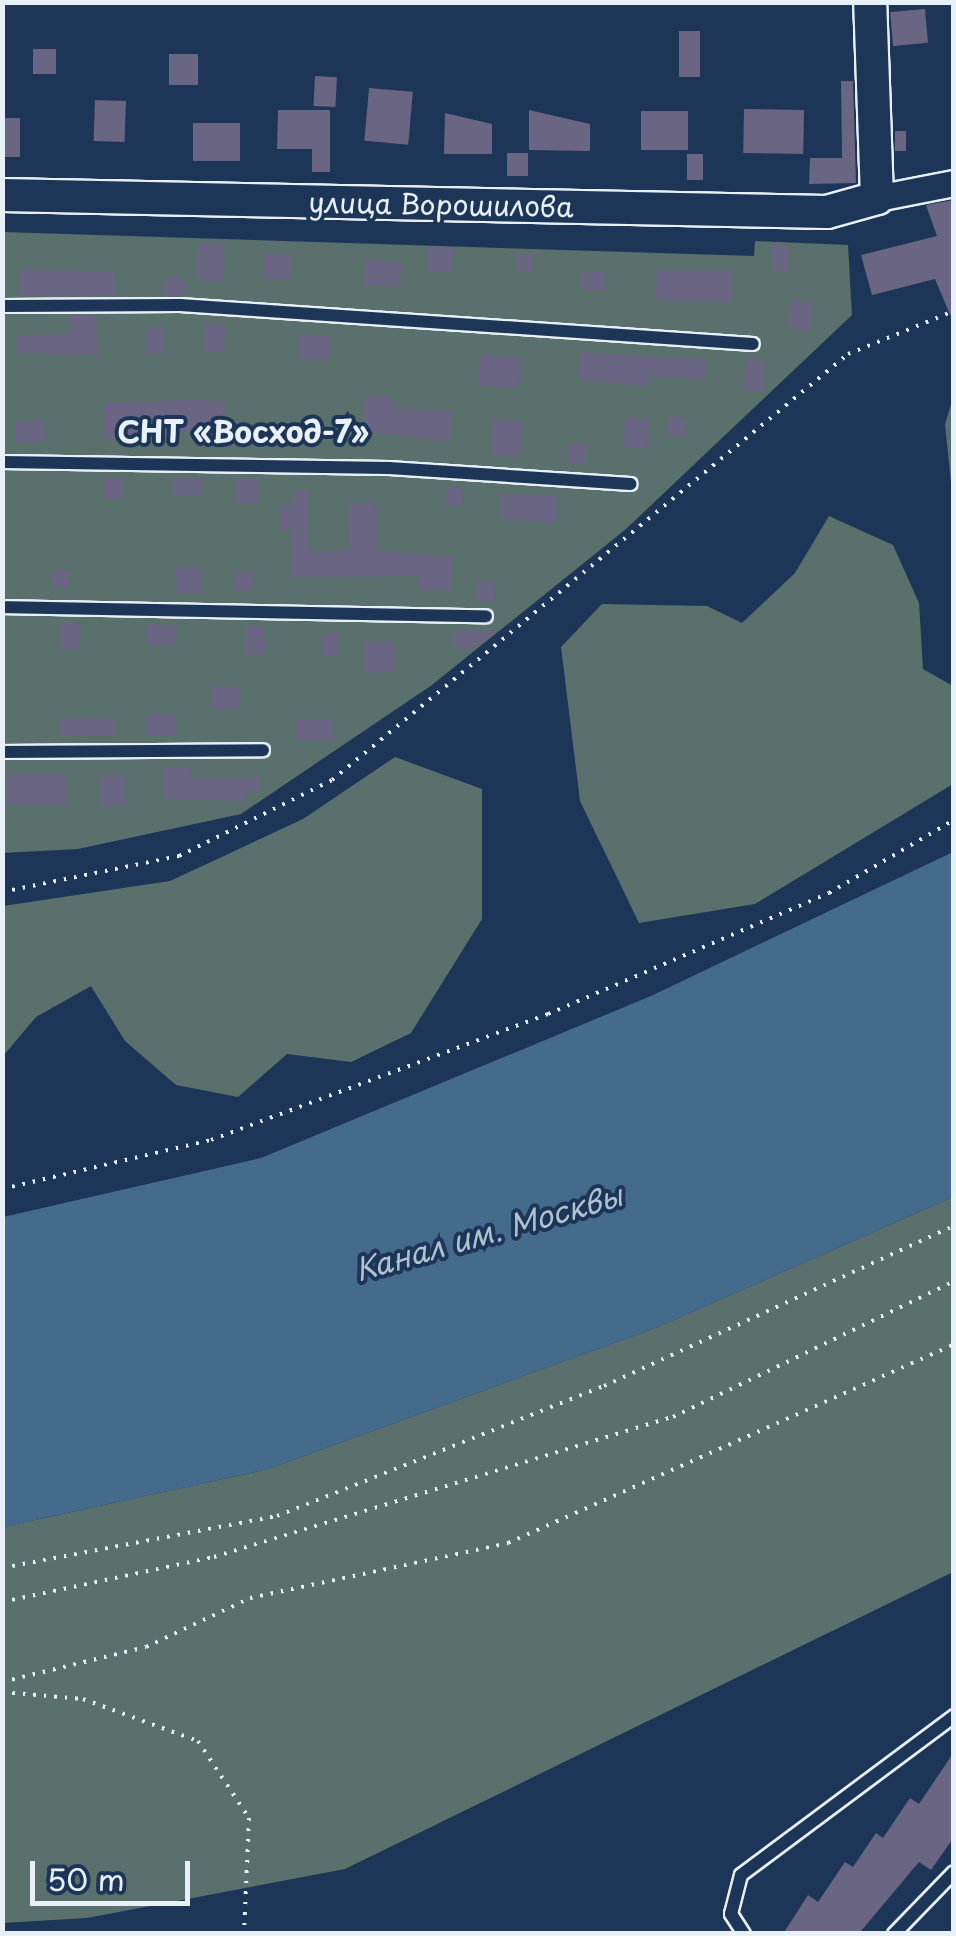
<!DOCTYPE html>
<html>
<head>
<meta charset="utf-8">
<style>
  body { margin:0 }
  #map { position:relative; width:956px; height:1936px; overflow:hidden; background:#1d3557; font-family:"Playpen Sans",sans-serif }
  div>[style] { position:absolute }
  .green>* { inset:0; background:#5a706c }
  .water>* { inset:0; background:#456b8c }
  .building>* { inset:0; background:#6a6582; transform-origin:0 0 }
  .round { border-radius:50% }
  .path>* { height:4px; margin-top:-2px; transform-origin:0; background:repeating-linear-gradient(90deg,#e8f1f8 0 2.5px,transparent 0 10.5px) }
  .roads { filter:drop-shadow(2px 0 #e8f1f8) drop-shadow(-2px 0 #e8f1f8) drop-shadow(0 2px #e8f1f8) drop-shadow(0 -2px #e8f1f8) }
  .service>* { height:12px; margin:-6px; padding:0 6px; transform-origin:6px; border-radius:6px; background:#1d3557 }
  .minor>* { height:25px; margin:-12.5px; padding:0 12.5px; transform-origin:12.5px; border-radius:12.5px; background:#1d3557 }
  .tertiary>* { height:32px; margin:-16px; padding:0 16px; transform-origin:16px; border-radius:16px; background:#1d3557 }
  span { translate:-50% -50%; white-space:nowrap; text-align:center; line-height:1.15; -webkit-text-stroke:8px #1d3557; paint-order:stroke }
  .street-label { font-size:28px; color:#e8f1f8 }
  .neighbourhood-label { font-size:30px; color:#e8f1f8; font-weight:700 }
  .water-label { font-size:30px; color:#afc2d2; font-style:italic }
  .frame { position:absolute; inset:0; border:5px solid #e8f1f8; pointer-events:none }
  .scale { position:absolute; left:30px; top:1861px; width:160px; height:45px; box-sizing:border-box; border:5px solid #e8f1f8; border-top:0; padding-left:12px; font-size:30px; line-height:35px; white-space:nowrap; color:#e8f1f8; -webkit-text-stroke:8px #1d3557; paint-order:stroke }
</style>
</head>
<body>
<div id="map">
  <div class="green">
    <i style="clip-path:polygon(3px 232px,754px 256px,755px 241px,848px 245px,852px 315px,626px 529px,432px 685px,241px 814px,78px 849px,3px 853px)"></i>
    <i style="clip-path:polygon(953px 398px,953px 502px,945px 424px)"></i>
    <i style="clip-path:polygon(829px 516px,893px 545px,919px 603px,923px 669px,953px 686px,953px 784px,755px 904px,639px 923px,580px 801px,561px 647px,602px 604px,707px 606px,742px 623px,795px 573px)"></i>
    <i style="clip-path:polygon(395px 757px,482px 789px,482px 919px,411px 1033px,351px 1062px,287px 1054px,238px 1097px,176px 1085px,125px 1041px,91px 986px,36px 1017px,3px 1056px,3px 906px,170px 881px,303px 819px)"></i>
    <i style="clip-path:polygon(953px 1197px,953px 1572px,345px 1869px,87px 1918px,3px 1923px,3px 1527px,268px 1469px,658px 1327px)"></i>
  </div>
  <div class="water">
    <i style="clip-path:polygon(953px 852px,953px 1197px,658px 1327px,268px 1469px,3px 1527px,3px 1217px,261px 1158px,651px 996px)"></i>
  </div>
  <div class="building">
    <i style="left:925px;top:9px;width:34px;height:35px;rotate:85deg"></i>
    <i style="left:679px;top:31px;width:21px;height:46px"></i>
    <i style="left:33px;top:49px;width:23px;height:25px"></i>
    <i style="left:169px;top:54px;width:29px;height:31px"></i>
    <i style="left:315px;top:76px;width:22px;height:30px;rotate:3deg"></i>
    <i style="clip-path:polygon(841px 81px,853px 81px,856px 183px,809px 184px,810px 158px,842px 158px)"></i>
    <i style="left:369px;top:88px;width:44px;height:53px;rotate:5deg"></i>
    <i style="left:95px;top:100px;width:31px;height:41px;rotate:2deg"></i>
    <i style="left:744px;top:109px;width:60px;height:44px;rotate:1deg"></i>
    <i style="clip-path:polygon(278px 110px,330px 110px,330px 172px,312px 172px,312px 149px,277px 149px)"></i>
    <i style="clip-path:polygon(529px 110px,590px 124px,590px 151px,529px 150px)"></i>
    <i style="left:688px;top:111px;width:39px;height:47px;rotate:90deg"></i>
    <i style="clip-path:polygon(445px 113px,492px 124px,492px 154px,444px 154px)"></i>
    <i style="left:2px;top:118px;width:18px;height:39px"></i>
    <i style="left:193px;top:123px;width:47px;height:38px"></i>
    <i style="left:906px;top:131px;width:20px;height:11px;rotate:90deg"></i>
    <i style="left:507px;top:153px;width:21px;height:23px"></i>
    <i style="left:687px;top:154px;width:16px;height:26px"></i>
    <i style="clip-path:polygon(954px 200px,954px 324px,935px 279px,872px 295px,861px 255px,937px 236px,926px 205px)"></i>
    <i style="left:198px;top:243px;width:25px;height:38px"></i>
    <i style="left:772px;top:245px;width:18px;height:25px;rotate:3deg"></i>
    <i style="left:428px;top:246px;width:26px;height:25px;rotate:4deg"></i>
    <i style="left:264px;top:253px;width:27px;height:26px;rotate:2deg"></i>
    <i style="left:517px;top:254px;width:17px;height:18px"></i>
    <i style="left:365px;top:260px;width:36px;height:25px;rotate:3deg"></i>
    <i style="clip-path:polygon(20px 269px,114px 272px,115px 295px,20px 296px)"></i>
    <i style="left:732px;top:270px;width:31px;height:76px;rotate:90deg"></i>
    <i style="left:582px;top:272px;width:23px;height:19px"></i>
    <i class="round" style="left:163px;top:276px;width:22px;height:22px"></i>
    <i style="left:792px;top:299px;width:23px;height:29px;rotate:10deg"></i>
    <i style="clip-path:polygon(96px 315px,97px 355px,17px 353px,16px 336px,71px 333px,70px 316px)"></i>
    <i style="left:206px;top:324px;width:19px;height:27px;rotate:3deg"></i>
    <i style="left:145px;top:328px;width:19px;height:26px"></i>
    <i style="left:299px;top:334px;width:31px;height:25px;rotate:4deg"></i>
    <i style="clip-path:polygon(580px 352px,706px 359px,704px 380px,648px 376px,648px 387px,577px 379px)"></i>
    <i style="left:481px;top:354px;width:40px;height:31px;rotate:6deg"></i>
    <i style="left:746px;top:359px;width:20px;height:31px;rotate:6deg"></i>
    <i style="clip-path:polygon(365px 395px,392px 397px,391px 408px,452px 411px,450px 442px,362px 431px)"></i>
    <i style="clip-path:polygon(189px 400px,225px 401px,223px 442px,206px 441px,206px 430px,104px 439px,103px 403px)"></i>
    <i style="left:669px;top:416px;width:18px;height:19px;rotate:6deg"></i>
    <i style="left:625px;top:417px;width:24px;height:30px;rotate:5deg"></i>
    <i style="left:493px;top:419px;width:29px;height:36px;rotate:4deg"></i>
    <i style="left:44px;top:420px;width:22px;height:29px;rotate:87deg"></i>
    <i style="left:568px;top:444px;width:18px;height:19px"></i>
    <i style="left:103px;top:478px;width:19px;height:21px"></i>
    <i style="left:174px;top:478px;width:27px;height:17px"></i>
    <i style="left:236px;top:479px;width:21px;height:25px"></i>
    <i style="left:447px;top:487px;width:16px;height:19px;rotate:4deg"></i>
    <i style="clip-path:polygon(294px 491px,307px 491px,309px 552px,350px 550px,349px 504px,375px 503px,376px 550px,452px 557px,452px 590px,418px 590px,418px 576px,290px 578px,292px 530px,280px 531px,279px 506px,293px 505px)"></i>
    <i style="clip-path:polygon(500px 494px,558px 496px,556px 524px,501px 519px)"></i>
    <i style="left:176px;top:567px;width:25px;height:26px;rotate:2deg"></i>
    <i style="left:69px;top:570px;width:17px;height:18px;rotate:87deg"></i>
    <i style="left:234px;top:572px;width:20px;height:18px"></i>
    <i style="left:477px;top:580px;width:18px;height:21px;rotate:3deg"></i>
    <i style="left:62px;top:622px;width:17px;height:28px"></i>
    <i style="left:146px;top:625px;width:29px;height:20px"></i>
    <i style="left:245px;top:626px;width:19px;height:28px"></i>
    <i style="clip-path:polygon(454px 630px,496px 631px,473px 649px,454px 649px)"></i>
    <i style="left:337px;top:633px;width:22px;height:16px;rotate:87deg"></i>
    <i style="left:393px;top:641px;width:31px;height:29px;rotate:88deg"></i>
    <i style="left:211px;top:686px;width:29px;height:22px;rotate:2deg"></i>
    <i style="left:145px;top:714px;width:31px;height:22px"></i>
    <i style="left:59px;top:718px;width:56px;height:17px;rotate:1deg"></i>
    <i style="left:296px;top:719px;width:38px;height:21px"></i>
    <i style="clip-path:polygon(191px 767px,192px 779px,259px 777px,259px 792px,246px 792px,246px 802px,163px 798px,162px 769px)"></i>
    <i style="left:65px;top:774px;width:30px;height:63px;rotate:90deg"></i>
    <i style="left:125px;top:775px;width:30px;height:26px;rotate:86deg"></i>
    <i style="clip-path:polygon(954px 1752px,954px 1837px,931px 1870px,919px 1862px,861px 1931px,783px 1934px,808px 1895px,818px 1902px,845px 1862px,853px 1867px,876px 1833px,883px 1838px,910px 1798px,919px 1804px)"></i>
  </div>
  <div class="path">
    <i style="left:2px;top:892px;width:181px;rotate:-11.5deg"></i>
    <i style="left:179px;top:856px;width:171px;rotate:-26.4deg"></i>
    <i style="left:332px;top:780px;width:669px;rotate:-39.54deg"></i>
    <i style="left:848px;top:354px;width:114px;rotate:-22.1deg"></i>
    <i style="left:2px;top:1189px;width:215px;rotate:-13.2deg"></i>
    <i style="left:211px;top:1140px;width:360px;rotate:-20.5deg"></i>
    <i style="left:548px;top:1014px;width:306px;rotate:-23.3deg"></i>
    <i style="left:829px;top:893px;width:145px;rotate:-30.3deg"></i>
    <i style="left:2px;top:1568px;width:280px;rotate:-10.7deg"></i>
    <i style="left:277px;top:1516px;width:352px;rotate:-21.7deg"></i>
    <i style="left:604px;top:1386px;width:385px;rotate:-24.6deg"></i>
    <i style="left:2px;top:1602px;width:217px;rotate:-12deg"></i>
    <i style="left:214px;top:1557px;width:480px;rotate:-17deg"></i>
    <i style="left:673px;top:1417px;width:312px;rotate:-25.8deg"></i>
    <i style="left:2px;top:1682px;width:148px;rotate:-13.7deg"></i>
    <i style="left:146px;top:1647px;width:115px;rotate:-25.2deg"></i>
    <i style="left:250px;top:1598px;width:264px;rotate:-12deg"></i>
    <i style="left:508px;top:1543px;width:488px;rotate:-24deg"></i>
    <i style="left:2px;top:1692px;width:81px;rotate:4.9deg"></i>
    <i style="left:83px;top:1699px;width:122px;rotate:20.1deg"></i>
    <i style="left:198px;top:1741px;width:92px;rotate:56.5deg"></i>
    <i style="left:249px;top:1818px;width:116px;rotate:92.5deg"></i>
  </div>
  <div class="roads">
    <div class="service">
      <i style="left:2px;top:306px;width:178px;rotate:-0.3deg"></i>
      <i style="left:180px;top:305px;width:574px;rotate:3.89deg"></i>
      <i style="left:2px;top:462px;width:387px;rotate:0.9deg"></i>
      <i style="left:389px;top:468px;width:242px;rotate:3.8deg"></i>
      <i style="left:2px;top:607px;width:484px;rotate:1.1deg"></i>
      <i style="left:2px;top:752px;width:261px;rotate:-0.4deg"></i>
      <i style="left:744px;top:1934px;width:24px;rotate:-123deg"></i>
      <i style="left:731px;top:1914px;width:40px;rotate:-75.6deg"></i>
      <i style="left:741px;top:1875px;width:266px;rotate:-36.7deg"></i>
      <i style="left:894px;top:1934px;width:86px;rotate:-45.9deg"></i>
    </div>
    <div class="minor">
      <i style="left:877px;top:198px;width:78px;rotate:-11deg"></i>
    </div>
    <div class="tertiary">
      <i style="left:2px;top:195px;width:825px;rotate:1.18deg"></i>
      <i style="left:827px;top:212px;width:52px;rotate:-15.6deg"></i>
      <i style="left:877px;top:198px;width:196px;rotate:-92deg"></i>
    </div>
  </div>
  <div class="street-label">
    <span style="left:441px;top:204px;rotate:1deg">улица Ворошилова</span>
  </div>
  <div class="neighbourhood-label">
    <span style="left:243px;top:431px">СНТ «Восход-7»</span>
  </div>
  <div class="water-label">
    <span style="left:488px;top:1232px;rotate:-16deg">Канал им. Москвы</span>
  </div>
  <div class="frame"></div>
  <div class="scale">50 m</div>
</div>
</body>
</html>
